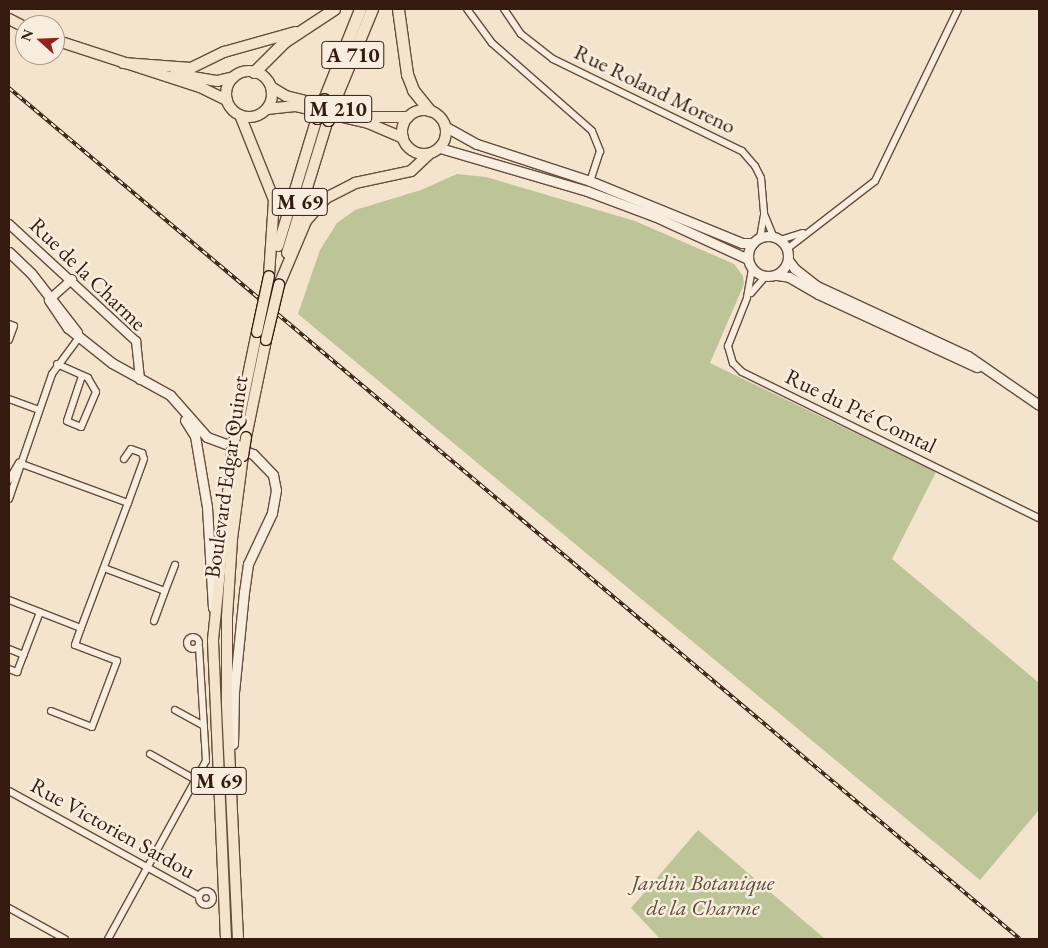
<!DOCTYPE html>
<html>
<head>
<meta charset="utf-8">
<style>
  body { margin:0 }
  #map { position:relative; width:1048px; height:948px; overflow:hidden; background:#f5e4cd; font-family:"EB Garamond",serif }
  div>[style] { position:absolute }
  .green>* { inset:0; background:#bcc498 }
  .roads { filter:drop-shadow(1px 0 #644c3e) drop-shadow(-1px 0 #644c3e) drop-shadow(0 1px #644c3e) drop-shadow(0 -1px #644c3e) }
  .minor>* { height:6px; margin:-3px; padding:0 3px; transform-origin:3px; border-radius:3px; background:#f8edde }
  .minor>.ring { margin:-3px; padding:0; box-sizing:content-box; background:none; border:6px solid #f8edde; border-radius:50% }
  .tertiary>* { height:8px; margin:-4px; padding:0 4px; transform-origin:4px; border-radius:4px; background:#f8edde }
  .secondary>* { height:9px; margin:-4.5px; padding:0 4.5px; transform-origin:4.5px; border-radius:4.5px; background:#f8edde }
  .secondary>.ring { margin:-4.5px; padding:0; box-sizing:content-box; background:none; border:9px solid #f8edde; border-radius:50% }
  .primary>* { height:10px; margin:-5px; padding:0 5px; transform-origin:5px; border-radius:5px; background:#f5e4cd }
  .primary>.ring { margin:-5px; padding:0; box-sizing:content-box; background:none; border:10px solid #f5e4cd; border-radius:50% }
  .motorway>* { height:11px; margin:-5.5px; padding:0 5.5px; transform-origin:5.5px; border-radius:5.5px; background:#f5e4cd }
  .rail>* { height:4px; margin-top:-2px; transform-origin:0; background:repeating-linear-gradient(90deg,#f8edde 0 5.5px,#341a0f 0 11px); box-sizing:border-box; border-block:1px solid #341a0f }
  .bridges { filter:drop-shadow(1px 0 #341a0f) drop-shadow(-1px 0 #341a0f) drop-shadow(0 1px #341a0f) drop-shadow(0 -1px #341a0f) }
  .primary-bridge>* { height:10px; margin:-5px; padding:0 5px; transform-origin:5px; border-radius:5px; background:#f5e4cd }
  .motorway-bridge>* { height:11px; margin:-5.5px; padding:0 5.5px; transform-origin:5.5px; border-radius:5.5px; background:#f5e4cd }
  span { translate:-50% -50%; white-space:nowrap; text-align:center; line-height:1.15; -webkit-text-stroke:5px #f8edde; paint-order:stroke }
  .shield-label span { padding:1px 4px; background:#f8edde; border:1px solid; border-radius:4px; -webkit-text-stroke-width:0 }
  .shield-label { font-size:21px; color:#341a0f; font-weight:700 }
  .street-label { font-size:22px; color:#341a0f }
  .park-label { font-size:22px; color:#5d4d38; font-style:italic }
  .frame { position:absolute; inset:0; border:10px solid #341a0f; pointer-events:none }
  .north { position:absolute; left:15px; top:15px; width:50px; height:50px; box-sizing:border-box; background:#f8edde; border:1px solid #aa998b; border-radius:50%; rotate:290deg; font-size:14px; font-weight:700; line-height:20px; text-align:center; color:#341a0f }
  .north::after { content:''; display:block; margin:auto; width:18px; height:22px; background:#8f2418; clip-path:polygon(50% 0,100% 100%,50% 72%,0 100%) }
</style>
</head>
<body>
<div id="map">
  <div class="green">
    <i style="clip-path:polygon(457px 174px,486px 177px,635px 221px,734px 264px,743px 276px,744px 284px,710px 363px,936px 472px,892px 559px,1039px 683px,1039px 810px,980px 880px,298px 314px,320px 250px,337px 223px,355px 210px,421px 190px)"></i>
    <i style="clip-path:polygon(698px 830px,825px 939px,660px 939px,631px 908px)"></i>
  </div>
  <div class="roads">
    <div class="minor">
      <i style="left:467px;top:9px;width:42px;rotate:53.7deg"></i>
      <i style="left:492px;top:43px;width:133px;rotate:41.3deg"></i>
      <i style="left:592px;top:131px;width:22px;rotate:68deg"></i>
      <i style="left:600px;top:151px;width:32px;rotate:108deg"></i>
      <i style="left:504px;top:9px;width:30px;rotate:56deg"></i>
      <i style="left:521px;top:34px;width:41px;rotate:38deg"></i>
      <i style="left:553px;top:59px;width:210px;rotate:26deg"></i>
      <i style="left:742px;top:151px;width:20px;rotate:49deg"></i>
      <i style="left:755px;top:166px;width:13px;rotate:63deg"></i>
      <i style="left:761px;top:178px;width:37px;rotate:85deg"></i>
      <i style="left:764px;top:215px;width:22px;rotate:100deg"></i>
      <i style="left:765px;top:216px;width:22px;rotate:68deg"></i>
      <i style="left:780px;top:240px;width:24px;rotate:-17deg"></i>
      <i style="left:787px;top:249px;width:111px;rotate:-37.7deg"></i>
      <i style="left:875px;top:181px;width:191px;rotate:-64.2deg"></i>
      <i style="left:752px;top:269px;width:29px;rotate:100deg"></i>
      <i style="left:747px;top:298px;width:52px;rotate:111.6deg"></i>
      <i style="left:728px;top:346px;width:18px;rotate:74deg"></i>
      <i style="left:733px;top:363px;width:13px;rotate:45deg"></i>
      <i style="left:742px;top:372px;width:331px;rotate:26.2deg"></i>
      <i style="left:751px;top:293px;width:21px;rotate:-49deg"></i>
      <i style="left:9px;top:324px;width:5px;rotate:22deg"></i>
      <i style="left:14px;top:326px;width:15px;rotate:110deg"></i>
      <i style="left:57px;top:364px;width:34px;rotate:24deg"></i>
      <i style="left:88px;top:378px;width:16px;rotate:60deg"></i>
      <i style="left:96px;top:392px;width:38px;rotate:113deg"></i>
      <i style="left:81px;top:427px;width:15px;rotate:-157deg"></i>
      <i style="left:67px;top:421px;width:47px;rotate:-71.6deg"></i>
      <i style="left:9px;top:399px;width:32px;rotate:20deg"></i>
      <i style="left:124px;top:459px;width:12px;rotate:-55deg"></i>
      <i style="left:131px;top:449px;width:12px;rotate:20deg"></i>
      <i style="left:142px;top:453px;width:6px;rotate:72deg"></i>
      <i style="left:144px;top:459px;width:47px;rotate:110deg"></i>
      <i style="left:9px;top:480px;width:20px;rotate:-60deg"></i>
      <i style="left:9px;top:499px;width:132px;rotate:-71deg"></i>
      <i style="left:52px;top:374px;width:47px;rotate:-53.6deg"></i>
      <i style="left:104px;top:568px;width:65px;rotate:20.7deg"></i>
      <i style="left:165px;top:591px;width:32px;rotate:110deg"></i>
      <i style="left:165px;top:591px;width:28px;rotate:-69deg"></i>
      <i style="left:9px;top:600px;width:77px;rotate:21.3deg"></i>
      <i style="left:81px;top:628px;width:134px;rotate:-69.4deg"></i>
      <i style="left:128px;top:503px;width:116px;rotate:-159.8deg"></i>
      <i class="ring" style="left:187px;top:637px;width:6px;height:6px"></i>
      <i style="left:9px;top:649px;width:16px;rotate:22deg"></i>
      <i style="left:9px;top:669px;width:9px;rotate:21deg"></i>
      <i style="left:17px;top:672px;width:64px;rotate:-69deg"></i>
      <i style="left:175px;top:710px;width:33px;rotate:29deg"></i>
      <i style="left:51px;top:711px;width:44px;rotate:21.3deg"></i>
      <i style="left:92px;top:727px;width:71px;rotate:-69.3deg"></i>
      <i style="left:117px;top:661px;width:45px;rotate:-159.1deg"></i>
      <i style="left:75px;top:645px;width:18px;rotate:-71deg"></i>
      <i style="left:150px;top:754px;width:53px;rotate:29.5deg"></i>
      <i style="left:9px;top:791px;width:217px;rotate:28.9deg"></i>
      <i class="ring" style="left:199px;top:891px;width:8px;height:8px"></i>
      <i style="left:9px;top:908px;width:64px;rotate:29deg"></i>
      <i style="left:108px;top:939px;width:203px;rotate:-61.2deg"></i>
      <i style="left:206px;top:761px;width:114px;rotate:-93.5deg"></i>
    </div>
    <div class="tertiary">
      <i style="left:9px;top:224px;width:173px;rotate:42.7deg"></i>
      <i style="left:136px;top:341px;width:39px;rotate:84deg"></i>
      <i style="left:49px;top:300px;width:31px;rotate:-42deg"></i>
    </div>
    <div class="secondary">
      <i style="left:446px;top:127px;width:35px;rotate:29deg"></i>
      <i style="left:477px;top:144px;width:119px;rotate:18.1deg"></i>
      <i style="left:590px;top:181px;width:164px;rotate:22.2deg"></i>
      <i style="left:742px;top:243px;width:11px"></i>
      <i style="left:440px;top:148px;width:153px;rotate:16.3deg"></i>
      <i style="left:587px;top:191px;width:72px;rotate:20.5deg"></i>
      <i style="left:654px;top:216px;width:103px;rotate:24.6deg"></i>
      <i class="ring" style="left:748px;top:236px;width:31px;height:31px"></i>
      <i style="left:9px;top:252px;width:30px;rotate:44deg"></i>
      <i style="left:31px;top:273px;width:75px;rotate:52.1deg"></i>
      <i style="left:788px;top:260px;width:11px;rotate:52deg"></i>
      <i style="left:795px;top:269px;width:28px;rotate:38deg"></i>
      <i style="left:817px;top:286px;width:166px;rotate:24.9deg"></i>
      <i style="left:968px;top:356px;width:86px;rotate:34.6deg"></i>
      <i style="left:777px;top:275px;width:12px;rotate:9deg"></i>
      <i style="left:789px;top:277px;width:34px;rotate:30deg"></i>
      <i style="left:818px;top:294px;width:175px;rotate:24.7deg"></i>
      <i style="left:49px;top:300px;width:34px;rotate:56deg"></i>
      <i style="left:68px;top:328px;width:56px;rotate:38.5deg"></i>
      <i style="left:112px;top:363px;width:66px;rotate:28.9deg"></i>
      <i style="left:170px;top:395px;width:56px;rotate:48.6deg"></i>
      <i style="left:207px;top:437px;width:49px;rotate:20.3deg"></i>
      <i style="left:253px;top:454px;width:29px;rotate:46deg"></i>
      <i style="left:273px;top:475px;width:15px;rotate:79deg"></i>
      <i style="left:276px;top:490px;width:23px;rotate:100deg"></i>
      <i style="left:272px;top:513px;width:56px;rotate:115.2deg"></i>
      <i style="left:248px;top:564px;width:28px;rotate:98deg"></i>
      <i style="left:244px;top:592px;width:100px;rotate:95.7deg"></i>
      <i style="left:234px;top:692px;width:52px;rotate:91.1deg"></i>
      <i style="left:185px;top:420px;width:19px;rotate:58deg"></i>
      <i style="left:195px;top:436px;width:72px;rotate:80.4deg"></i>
      <i style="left:207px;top:507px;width:101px;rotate:86.6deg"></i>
    </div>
    <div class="primary">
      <i style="left:9px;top:19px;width:18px;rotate:27deg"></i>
      <i style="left:55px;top:40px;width:152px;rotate:18deg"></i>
      <i style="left:200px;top:87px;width:30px;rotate:26deg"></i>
      <i style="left:123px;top:63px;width:68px;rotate:4.2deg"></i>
      <i style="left:191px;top:68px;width:37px;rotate:-26deg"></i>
      <i style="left:224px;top:52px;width:74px;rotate:-15.7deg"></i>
      <i class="ring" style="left:226px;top:71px;width:36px;height:36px"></i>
      <i style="left:175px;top:74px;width:43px;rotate:9.5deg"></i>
      <i style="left:217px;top:81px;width:17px;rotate:-13deg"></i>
      <i style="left:271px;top:87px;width:17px;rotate:31deg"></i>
      <i style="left:286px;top:96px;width:87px;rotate:14deg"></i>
      <i style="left:370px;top:117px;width:38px"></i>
      <i style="left:267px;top:109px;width:28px;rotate:-6deg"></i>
      <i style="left:295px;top:106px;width:75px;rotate:13.1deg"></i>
      <i style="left:368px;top:123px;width:38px;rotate:23deg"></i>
      <i class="ring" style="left:402px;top:110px;width:34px;height:34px"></i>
      <i style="left:240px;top:115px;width:92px;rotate:68.2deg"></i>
      <i style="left:274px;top:200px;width:76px;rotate:93.8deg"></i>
      <i style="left:278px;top:246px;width:134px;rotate:-73.1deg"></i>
      <i style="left:287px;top:253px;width:139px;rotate:-72.9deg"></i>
      <i style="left:279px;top:285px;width:69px;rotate:-67.1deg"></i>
      <i style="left:306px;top:221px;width:30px;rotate:-49deg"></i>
      <i style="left:326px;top:198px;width:33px;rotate:-27deg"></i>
      <i style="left:355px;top:183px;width:57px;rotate:-12.1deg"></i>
      <i style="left:411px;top:171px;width:25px;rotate:-43deg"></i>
      <i style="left:236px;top:433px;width:103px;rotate:-78.3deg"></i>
      <i style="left:246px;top:437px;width:99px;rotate:-78.3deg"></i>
      <i style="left:226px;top:939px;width:299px;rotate:-92.5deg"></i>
      <i style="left:213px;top:640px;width:188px;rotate:-84.2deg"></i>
      <i style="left:238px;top:939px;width:235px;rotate:-92.7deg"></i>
      <i style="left:227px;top:704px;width:87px;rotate:-90deg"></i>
      <i style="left:227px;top:617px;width:78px;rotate:-86.3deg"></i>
      <i style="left:232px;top:539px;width:84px;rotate:-82.5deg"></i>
    </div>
    <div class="motorway">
      <i style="left:398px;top:9px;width:66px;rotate:82.1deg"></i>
      <i style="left:407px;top:74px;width:17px;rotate:69deg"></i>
      <i style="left:413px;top:90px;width:26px;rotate:51deg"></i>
      <i style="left:254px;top:72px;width:42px;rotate:-45deg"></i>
      <i style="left:284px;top:42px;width:60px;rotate:-33.4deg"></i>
      <i style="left:324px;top:99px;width:97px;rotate:-68.2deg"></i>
      <i style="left:334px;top:101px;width:100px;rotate:-67.6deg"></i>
    </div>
  </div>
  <div class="rail">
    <i style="left:9px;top:88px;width:1321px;rotate:40.09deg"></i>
  </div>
  <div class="bridges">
    <div class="primary-bridge">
      <i style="left:257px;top:332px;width:57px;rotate:-77.9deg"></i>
      <i style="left:266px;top:340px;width:57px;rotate:-76.7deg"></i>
      <i style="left:232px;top:453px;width:20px;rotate:-79deg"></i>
      <i style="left:243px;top:456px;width:19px;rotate:-81deg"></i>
    </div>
    <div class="motorway-bridge">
      <i style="left:317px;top:118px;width:20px;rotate:-70deg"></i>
      <i style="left:328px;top:120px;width:20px;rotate:-72deg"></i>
    </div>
  </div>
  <div class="shield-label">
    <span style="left:353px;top:55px">A 710</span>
    <span style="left:338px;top:109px">M 210</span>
    <span style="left:300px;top:202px">M 69</span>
    <span style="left:219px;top:781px">M 69</span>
  </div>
  <div class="street-label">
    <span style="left:655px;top:89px;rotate:26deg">Rue Roland Moreno</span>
    <span style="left:88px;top:274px;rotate:44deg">Rue de la Charme</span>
    <span style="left:861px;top:411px;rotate:26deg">Rue du Pré Comtal</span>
    <span style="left:226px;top:477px;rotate:-82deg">Boulevard Edgar Quinet</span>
    <span style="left:113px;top:828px;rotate:29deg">Rue Victorien Sardou</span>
  </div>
  <div class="park-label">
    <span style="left:703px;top:895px">Jardin Botanique<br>de la Charme</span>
  </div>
  <div class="frame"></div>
  <div class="north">N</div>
</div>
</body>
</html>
